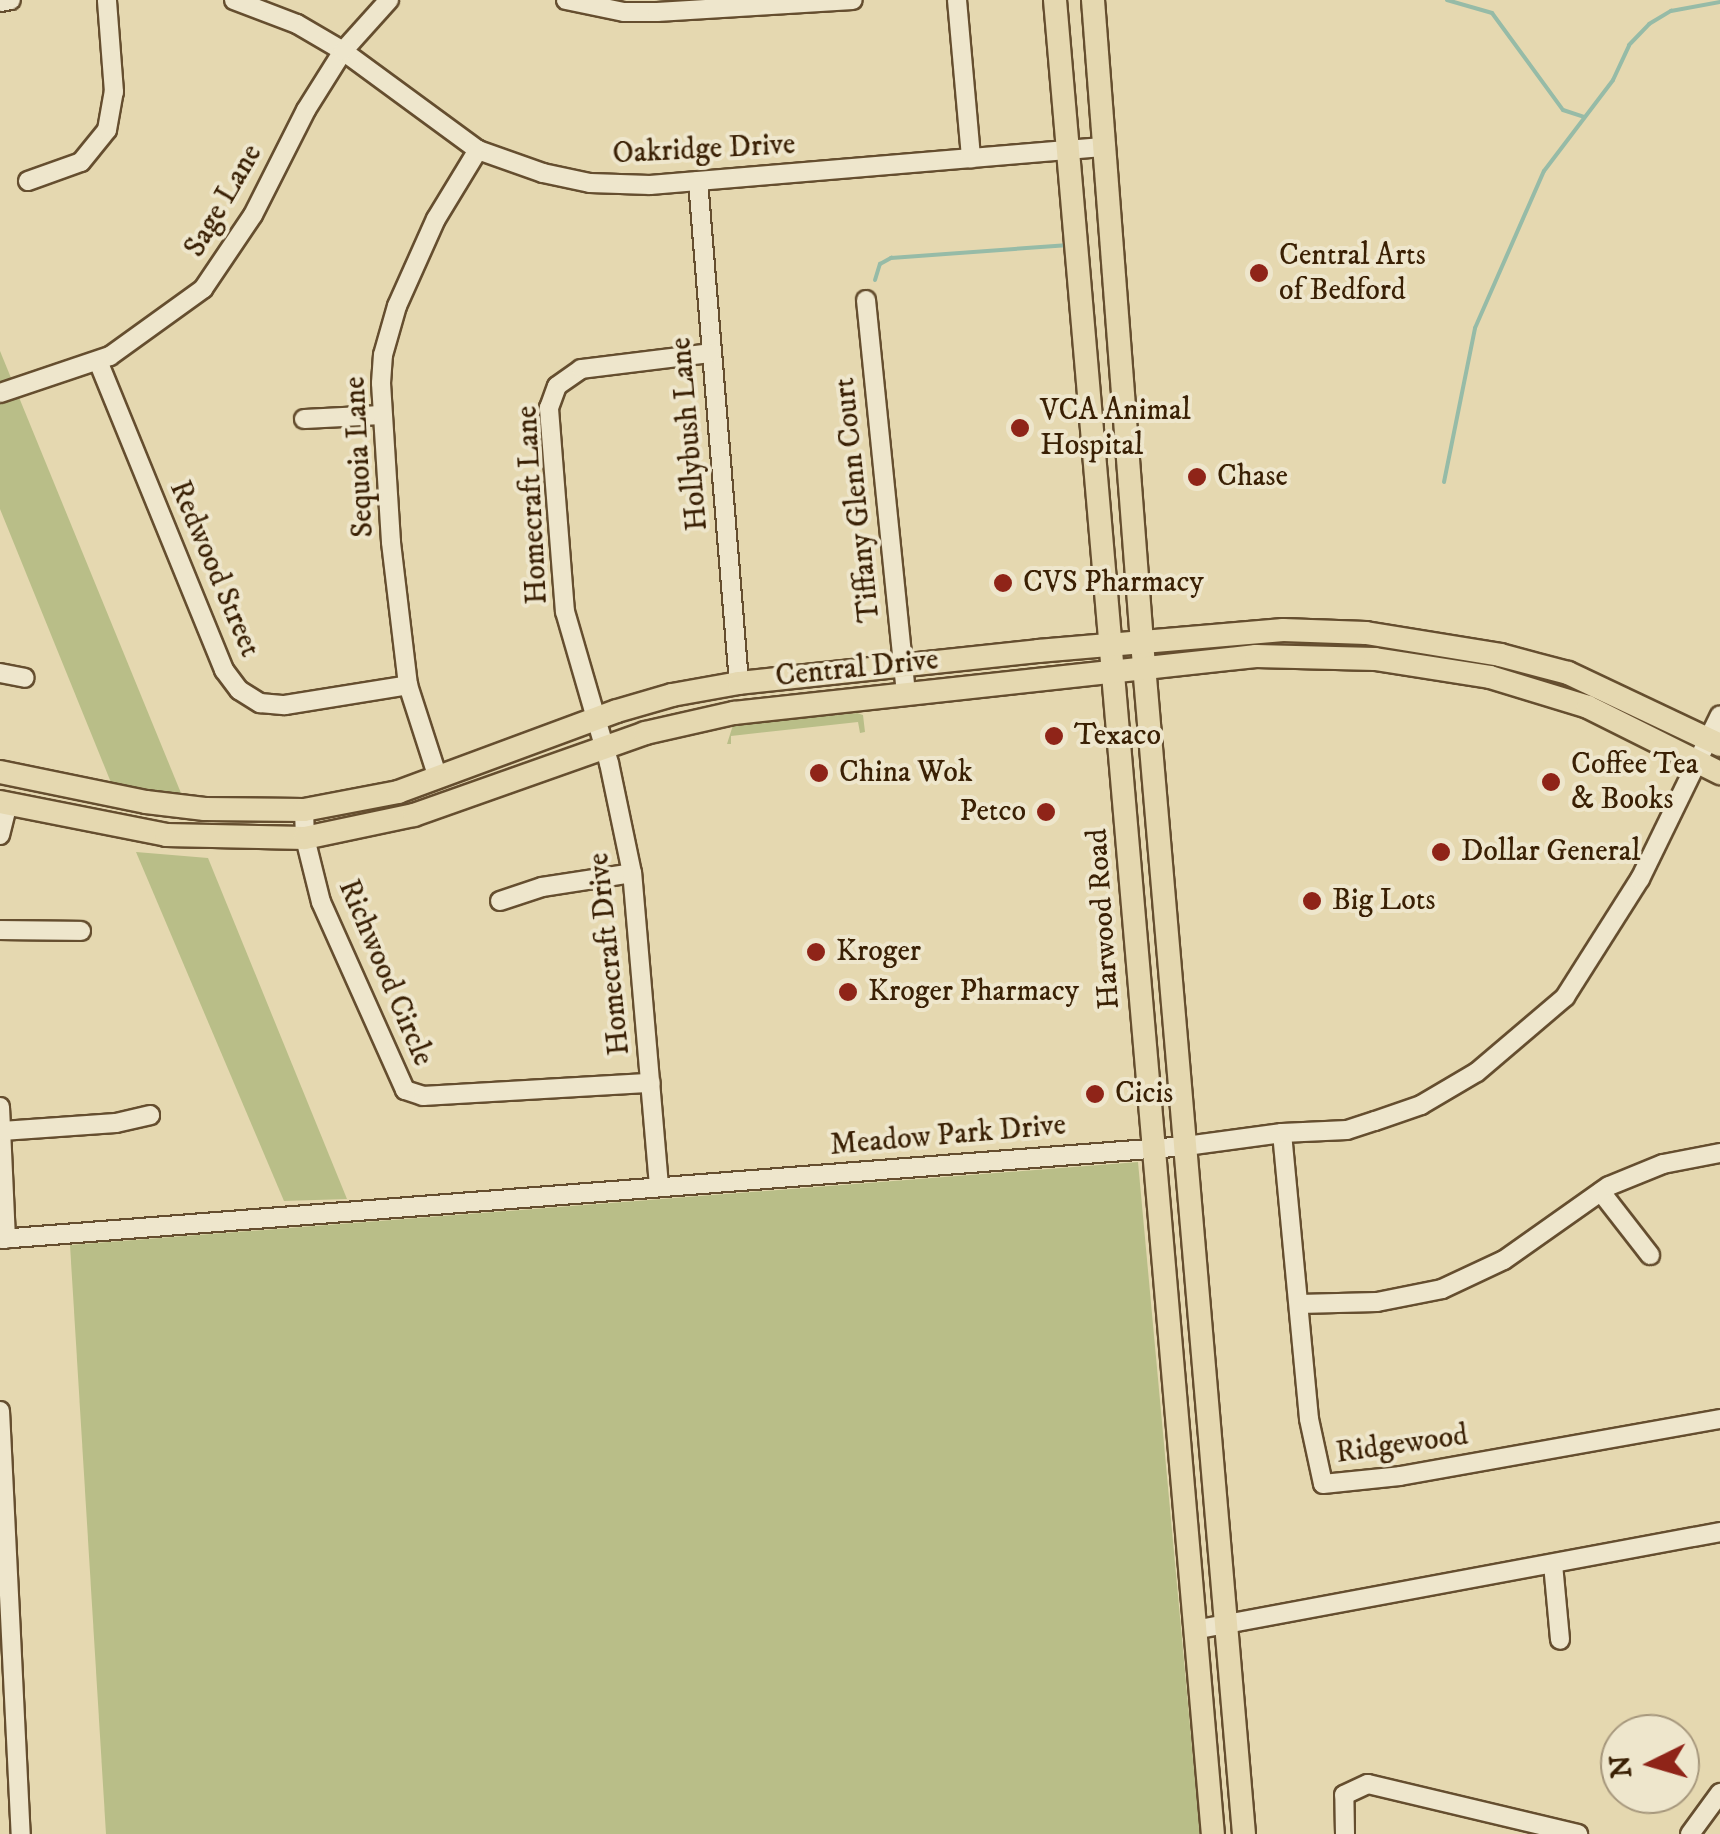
<!DOCTYPE html>
<html>
<head>
<meta charset="utf-8">
<style>
  body { margin:0 }
  #map { position:relative; width:1720px; height:1834px; overflow:hidden; background:#e5d8b0; font-family:"IM FELL DW Pica",serif }
  div>[style] { position:absolute }
  .green>* { inset:0; background:#b9be88 }
  .stream>* { height:4px; margin:-2px; padding:0 2px; transform-origin:2px; border-radius:2px; background:#96bba7 }
  .roads { filter:drop-shadow(2px 0 #654e2f) drop-shadow(-2px 0 #654e2f) drop-shadow(0 2px #654e2f) drop-shadow(0 -2px #654e2f) }
  .minor>* { height:18px; margin:-9px; padding:0 9px; transform-origin:9px; border-radius:9px; background:#eee6cc }
  .major>* { height:22px; margin:-11px; padding:0 11px; transform-origin:11px; border-radius:11px; background:#e5d8b0 }
  .dots>* { width:28px; height:28px; translate:-50% -50%; box-sizing:border-box; border:5px solid #eee6cc; border-radius:50% }
  span { translate:-50% -50%; white-space:nowrap; text-align:center; line-height:1.15; -webkit-text-stroke:8px #eee6cc; paint-order:stroke }
  .street-label { font-size:30px; color:#3a2004 }
  .poi-label { font-size:30px; color:#3a2004 }
  .left { translate:0 -50%; text-align:left }
  .right { translate:-100% -50%; text-align:right }
  .north { position:absolute; left:1600px; top:1714px; width:100px; height:100px; box-sizing:border-box; background:#eee6cc; border:2px solid #a6977c; border-radius:50%; rotate:265deg; font-size:28px; font-weight:700; line-height:40px; text-align:center; color:#3a2004 }
  .north::after { content:''; display:block; margin:auto; width:35px; height:45px; background:#8f2418; clip-path:polygon(50% 0,100% 100%,50% 72%,0 100%) }
</style>
</head>
<body>
<div id="map">
  <div class="green">
    <i style="clip-path:polygon(0 351px,183px 798px,112px 785px,0 509px)"></i>
    <i style="clip-path:polygon(857px 713px,863px 715px,865px 732px,860px 733px,858px 722px,731px 736px,731px 744px,727px 744px,733px 725px)"></i>
    <i style="clip-path:polygon(136px 852px,208px 858px,347px 1199px,284px 1201px)"></i>
    <i style="clip-path:polygon(1138px 1162px,1200px 1834px,106px 1834px,70px 1245px)"></i>
  </div>
  <div class="stream">
    <i style="left:1447px;top:0;width:47px;rotate:16.1deg"></i>
    <i style="left:1492px;top:13px;width:120px;rotate:53.8deg"></i>
    <i style="left:1563px;top:110px;width:22px;rotate:18deg"></i>
    <i style="left:875px;top:280px;width:17px;rotate:-73deg"></i>
    <i style="left:880px;top:264px;width:13px;rotate:-29deg"></i>
    <i style="left:891px;top:258px;width:175px;rotate:-4.2deg"></i>
    <i style="left:1444px;top:482px;width:157px;rotate:-78.6deg"></i>
    <i style="left:1475px;top:328px;width:171px;rotate:-66.3deg"></i>
    <i style="left:1544px;top:171px;width:114px;rotate:-52.8deg"></i>
    <i style="left:1613px;top:80px;width:38px;rotate:-65deg"></i>
    <i style="left:1629px;top:45px;width:29px;rotate:-46deg"></i>
    <i style="left:1649px;top:24px;width:26px;rotate:-31deg"></i>
    <i style="left:1671px;top:11px;width:50px;rotate:-10.4deg"></i>
  </div>
  <div class="roads">
    <div class="minor">
      <i style="left:234px;top:0;width:67px;rotate:20.9deg"></i>
      <i style="left:297px;top:24px;width:53px;rotate:30.4deg"></i>
      <i style="left:343px;top:51px;width:167px;rotate:36.3deg"></i>
      <i style="left:478px;top:150px;width:69px;rotate:19.5deg"></i>
      <i style="left:543px;top:173px;width:48px;rotate:12deg"></i>
      <i style="left:590px;top:183px;width:60px;rotate:1.9deg"></i>
      <i style="left:650px;top:185px;width:457px;rotate:-4.8deg"></i>
      <i style="left:566px;top:0;width:59px;rotate:11.7deg"></i>
      <i style="left:624px;top:12px;width:33px"></i>
      <i style="left:657px;top:12px;width:196px;rotate:-3.5deg"></i>
      <i style="left:957px;top:0;width:159px;rotate:84.9deg"></i>
      <i style="left:0;top:2px;width:11px;rotate:-10deg"></i>
      <i style="left:28px;top:181px;width:56px;rotate:-19.7deg"></i>
      <i style="left:81px;top:162px;width:41px;rotate:-50.9deg"></i>
      <i style="left:107px;top:130px;width:39px;rotate:-80deg"></i>
      <i style="left:114px;top:92px;width:92px;rotate:-94.4deg"></i>
      <i style="left:698px;top:181px;width:504px;rotate:85.33deg"></i>
      <i style="left:866px;top:300px;width:396px;rotate:84.2deg"></i>
      <i style="left:98px;top:361px;width:334px;rotate:67.8deg"></i>
      <i style="left:224px;top:670px;width:25px;rotate:53deg"></i>
      <i style="left:239px;top:690px;width:25px;rotate:32deg"></i>
      <i style="left:260px;top:703px;width:25px;rotate:5deg"></i>
      <i style="left:285px;top:705px;width:125px;rotate:-9.2deg"></i>
      <i style="left:0;top:393px;width:116px;rotate:-18.6deg"></i>
      <i style="left:110px;top:356px;width:115px;rotate:-35.8deg"></i>
      <i style="left:203px;top:289px;width:89px;rotate:-56deg"></i>
      <i style="left:253px;top:215px;width:118px;rotate:-63.2deg"></i>
      <i style="left:306px;top:110px;width:70px;rotate:-57.9deg"></i>
      <i style="left:343px;top:51px;width:69px;rotate:-48deg"></i>
      <i style="left:304px;top:419px;width:78px;rotate:-2.9deg"></i>
      <i style="left:0;top:673px;width:25px;rotate:11deg"></i>
      <i style="left:438px;top:778px;width:98px;rotate:-107.9deg"></i>
      <i style="left:408px;top:685px;width:144px;rotate:-96.8deg"></i>
      <i style="left:391px;top:542px;width:159px;rotate:-93.6deg"></i>
      <i style="left:381px;top:383px;width:28px;rotate:-86deg"></i>
      <i style="left:383px;top:355px;width:51px;rotate:-74.1deg"></i>
      <i style="left:397px;top:306px;width:95px;rotate:-65.9deg"></i>
      <i style="left:436px;top:219px;width:81px;rotate:-58.7deg"></i>
      <i style="left:304px;top:810px;width:28px;rotate:88deg"></i>
      <i style="left:305px;top:838px;width:66px;rotate:76deg"></i>
      <i style="left:321px;top:902px;width:206px;rotate:65.9deg"></i>
      <i style="left:405px;top:1090px;width:19px;rotate:18deg"></i>
      <i style="left:423px;top:1096px;width:228px;rotate:-3.3deg"></i>
      <i style="left:0;top:835px;width:32px;rotate:-76deg"></i>
      <i style="left:500px;top:901px;width:44px;rotate:-18.4deg"></i>
      <i style="left:542px;top:887px;width:91px;rotate:-8.8deg"></i>
      <i style="left:0;top:930px;width:81px;rotate:0.7deg"></i>
      <i style="left:0;top:1107px;width:132px;rotate:87.4deg"></i>
      <i style="left:2px;top:1131px;width:114px;rotate:-4deg"></i>
      <i style="left:116px;top:1123px;width:35px;rotate:-13deg"></i>
      <i style="left:1282px;top:1133px;width:287px;rotate:84.6deg"></i>
      <i style="left:1309px;top:1419px;width:66px;rotate:77.8deg"></i>
      <i style="left:1323px;top:1484px;width:77px;rotate:-5.9deg"></i>
      <i style="left:1400px;top:1476px;width:325px;rotate:-10.1deg"></i>
      <i style="left:659px;top:1186px;width:314px;rotate:-94.9deg"></i>
      <i style="left:632px;top:873px;width:112px;rotate:-101.8deg"></i>
      <i style="left:609px;top:763px;width:157px;rotate:-106.2deg"></i>
      <i style="left:565px;top:612px;width:205px;rotate:-94.5deg"></i>
      <i style="left:549px;top:408px;width:23px;rotate:-70deg"></i>
      <i style="left:557px;top:386px;width:29px;rotate:-35deg"></i>
      <i style="left:581px;top:369px;width:131px;rotate:-7deg"></i>
      <i style="left:1601px;top:1192px;width:80px;rotate:52.1deg"></i>
      <i style="left:0;top:1239px;width:1190px;rotate:-4.48deg"></i>
      <i style="left:1186px;top:1146px;width:97px;rotate:-7.7deg"></i>
      <i style="left:1282px;top:1133px;width:65px;rotate:-2.6deg"></i>
      <i style="left:1347px;top:1130px;width:29px;rotate:-18deg"></i>
      <i style="left:1375px;top:1121px;width:49px;rotate:-19.2deg"></i>
      <i style="left:1421px;top:1105px;width:65px;rotate:-30.5deg"></i>
      <i style="left:1477px;top:1072px;width:116px;rotate:-40.4deg"></i>
      <i style="left:1565px;top:997px;width:140px;rotate:-57.6deg"></i>
      <i style="left:1640px;top:879px;width:182px;rotate:-64deg"></i>
      <i style="left:1299px;top:1304px;width:78px;rotate:-1.5deg"></i>
      <i style="left:1377px;top:1302px;width:66px;rotate:-11.3deg"></i>
      <i style="left:1442px;top:1289px;width:68px;rotate:-25.1deg"></i>
      <i style="left:1504px;top:1260px;width:128px;rotate:-35.2deg"></i>
      <i style="left:1609px;top:1186px;width:58px;rotate:-22.2deg"></i>
      <i style="left:1663px;top:1164px;width:58px;rotate:-10.9deg"></i>
      <i style="left:0;top:1411px;width:424px;rotate:87.2deg"></i>
      <i style="left:1553px;top:1564px;width:76px;rotate:84.7deg"></i>
      <i style="left:1194px;top:1630px;width:535px;rotate:-10.55deg"></i>
      <i style="left:1345px;top:1834px;width:39px;rotate:-91deg"></i>
      <i style="left:1344px;top:1795px;width:26px;rotate:-25deg"></i>
      <i style="left:1368px;top:1784px;width:216px;rotate:13.4deg"></i>
      <i style="left:1690px;top:1834px;width:51px;rotate:-53.8deg"></i>
    </div>
    <div class="major">
      <i style="left:1055px;top:0;width:1841px;rotate:85.08deg"></i>
      <i style="left:1093px;top:0;width:644px;rotate:85.64deg"></i>
      <i style="left:1142px;top:642px;width:1196px;rotate:85.11deg"></i>
      <i style="left:0;top:772px;width:149px;rotate:11.6deg"></i>
      <i style="left:146px;top:802px;width:59px;rotate:6.8deg"></i>
      <i style="left:205px;top:809px;width:99px;rotate:0.6deg"></i>
      <i style="left:304px;top:810px;width:96px;rotate:-10.8deg"></i>
      <i style="left:398px;top:792px;width:233px;rotate:-20.3deg"></i>
      <i style="left:617px;top:711px;width:57px;rotate:-16.2deg"></i>
      <i style="left:672px;top:695px;width:68px;rotate:-10.2deg"></i>
      <i style="left:739px;top:683px;width:301px;rotate:-6.1deg"></i>
      <i style="left:1038px;top:651px;width:246px;rotate:-4.9deg"></i>
      <i style="left:1283px;top:630px;width:83px;rotate:2.1deg"></i>
      <i style="left:1366px;top:633px;width:136px;rotate:9.3deg"></i>
      <i style="left:1500px;top:655px;width:70px;rotate:14.8deg"></i>
      <i style="left:1568px;top:673px;width:168px;rotate:25.3deg"></i>
      <i style="left:0;top:802px;width:169px;rotate:11.2deg"></i>
      <i style="left:166px;top:835px;width:139px;rotate:1.2deg"></i>
      <i style="left:305px;top:838px;width:111px;rotate:-11.9deg"></i>
      <i style="left:414px;top:815px;width:245px;rotate:-19.5deg"></i>
      <i style="left:645px;top:733px;width:91px;rotate:-12.7deg"></i>
      <i style="left:734px;top:713px;width:525px;rotate:-6.23deg"></i>
      <i style="left:1256px;top:656px;width:119px;rotate:1.4deg"></i>
      <i style="left:1375px;top:659px;width:116px;rotate:8.9deg"></i>
      <i style="left:1490px;top:677px;width:102px;rotate:17deg"></i>
      <i style="left:1588px;top:707px;width:148px;rotate:26.6deg"></i>
    </div>
  </div>
  <div class="dots">
    <i style="left:1259px;top:273px;background:#8f2418"></i>
    <i style="left:1020px;top:428px;background:#8f2418"></i>
    <i style="left:1197px;top:477px;background:#8f2418"></i>
    <i style="left:1003px;top:583px;background:#8f2418"></i>
    <i style="left:1054px;top:736px;background:#8f2418"></i>
    <i style="left:819px;top:773px;background:#8f2418"></i>
    <i style="left:1551px;top:782px;background:#8f2418"></i>
    <i style="left:1046px;top:812px;background:#8f2418"></i>
    <i style="left:1441px;top:852px;background:#8f2418"></i>
    <i style="left:1312px;top:901px;background:#8f2418"></i>
    <i style="left:816px;top:952px;background:#8f2418"></i>
    <i style="left:848px;top:992px;background:#8f2418"></i>
    <i style="left:1095px;top:1094px;background:#8f2418"></i>
  </div>
  <div class="street-label">
    <span style="left:704px;top:150px;rotate:-3deg">Oakridge Drive</span>
    <span style="left:224px;top:201px;rotate:-60deg">Sage Lane</span>
    <span style="left:690px;top:434px;rotate:-95deg">Hollybush Lane</span>
    <span style="left:360px;top:457px;rotate:-93deg">Sequoia Lane</span>
    <span style="left:858px;top:500px;rotate:-96deg">Tiffany Glenn Court</span>
    <span style="left:533px;top:505px;rotate:-93deg">Homecraft Lane</span>
    <span style="left:214px;top:569px;rotate:67deg">Redwood Street</span>
    <span style="left:857px;top:669px;rotate:-6deg">Central Drive</span>
    <span style="left:1104px;top:919px;rotate:-94deg">Harwood Road</span>
    <span style="left:610px;top:954px;rotate:-96deg">Homecraft Drive</span>
    <span style="left:385px;top:973px;rotate:67deg">Richwood Circle</span>
    <span style="left:948px;top:1136px;rotate:-5deg">Meadow Park Drive</span>
    <span style="left:1402px;top:1445px;rotate:-8deg">Ridgewood</span>
  </div>
  <div class="poi-label">
    <span class="left" style="left:1279px;top:273px">Central Arts<br>of Bedford</span>
    <span class="left" style="left:1040px;top:428px">VCA Animal<br>Hospital</span>
    <span class="left" style="left:1217px;top:477px">Chase</span>
    <span class="left" style="left:1023px;top:583px">CVS Pharmacy</span>
    <span class="left" style="left:1074px;top:736px">Texaco</span>
    <span class="left" style="left:1571px;top:782px">Coffee Tea<br>&amp; Books</span>
    <span class="left" style="left:839px;top:773px">China Wok</span>
    <span class="right" style="left:1026px;top:812px">Petco</span>
    <span class="left" style="left:1461px;top:852px">Dollar General</span>
    <span class="left" style="left:1332px;top:901px">Big Lots</span>
    <span class="left" style="left:836px;top:952px">Kroger</span>
    <span class="left" style="left:868px;top:992px">Kroger Pharmacy</span>
    <span class="left" style="left:1115px;top:1094px">Cicis</span>
  </div>
  <div class="north">N</div>
</div>
</body>
</html>
